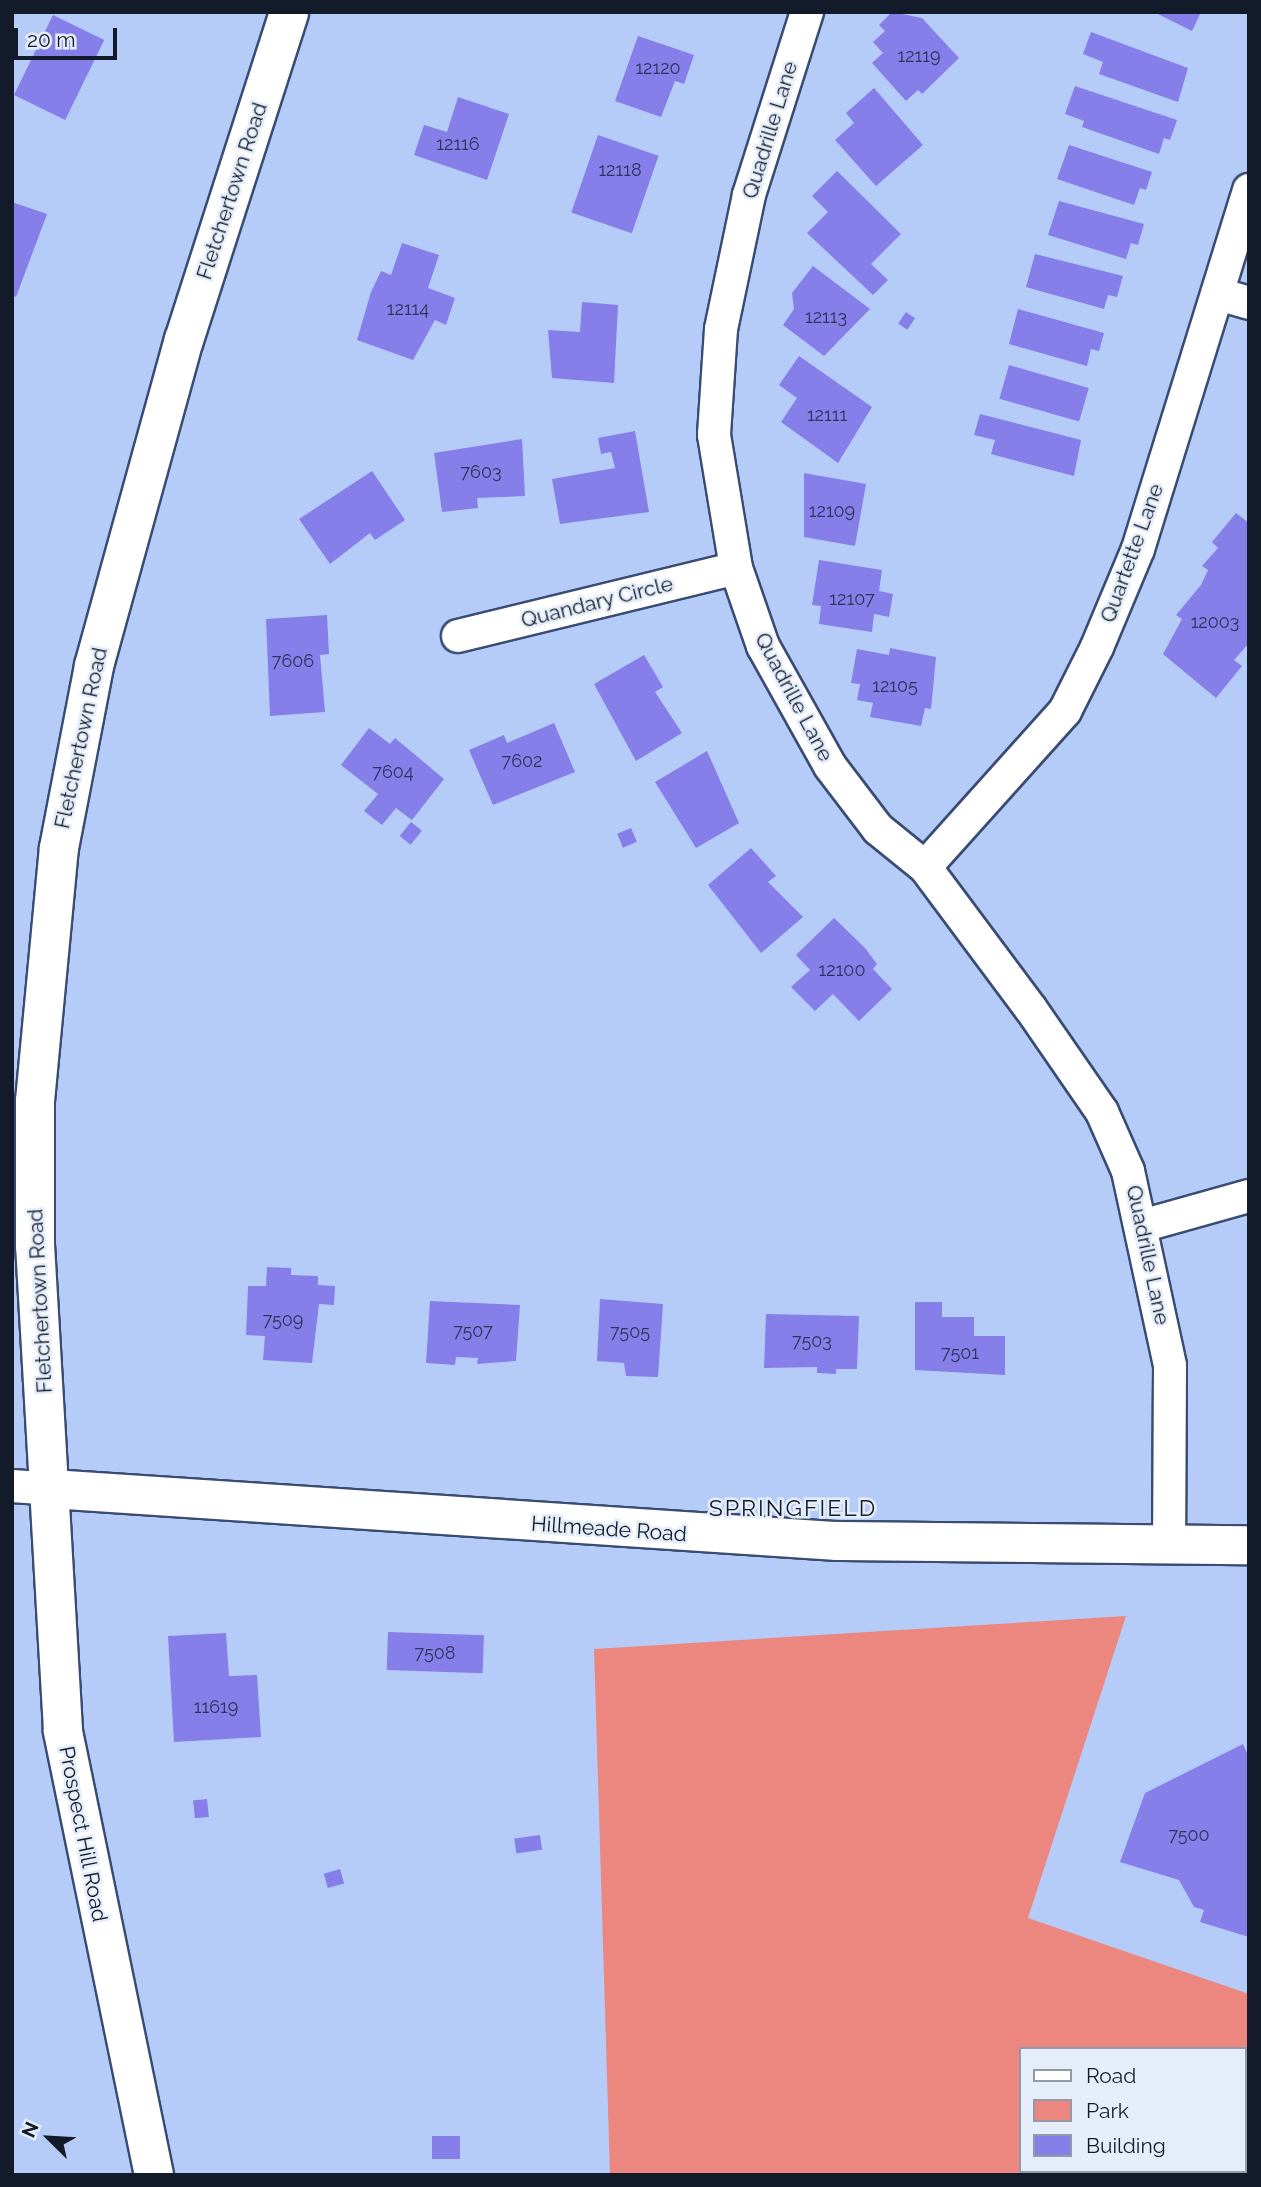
<!DOCTYPE html>
<html>
<head>
<meta charset="utf-8">
<style>
  body { margin:0 }
  #map { position:relative; width:1261px; height:2187px; overflow:hidden; background:#b6ccf8; font-family:Raleway,sans-serif }
  div>[style] { position:absolute }
  .green>* { inset:0; background:#ec8780 }
  .building>* { inset:0; background:#867ee9; transform-origin:0 0 }
  .roads { filter:drop-shadow(2px 0 #3a4c72) drop-shadow(-2px 0 #3a4c72) drop-shadow(0 2px #3a4c72) drop-shadow(0 -2px #3a4c72) }
  .minor>* { height:32px; margin:-16px; padding:0 16px; transform-origin:16px; border-radius:16px; background:#fff }
  .tertiary>* { height:38px; margin:-19px; padding:0 19px; transform-origin:19px; border-radius:19px; background:#fff }
  span { translate:-50% -50%; white-space:nowrap; text-align:center; line-height:1.15; -webkit-text-stroke:5px #e6edfa; paint-order:stroke }
  .number-label { font-size:18px; color:#30345a }
  .number-label span { -webkit-text-stroke-width:0 }
  .street-label { font-size:21px; color:#131b2a }
  .neighbourhood-label { font-size:23px; color:#131b2a; letter-spacing:2px }
  .frame { position:absolute; inset:0; border:14px solid #131b2a; pointer-events:none }
  .legend { position:absolute; left:1019px; top:2047px; width:228px; height:126px; box-sizing:border-box; background:#e6edfa; border:2px solid #9299a7; margin:0; padding:9px 12px; list-style:none; font-size:21px; color:#131b2a }
  .legend li { display:flex; align-items:center; gap:14px; height:35px }
  .legend b { width:35px; border:2px solid #9299a7 }
  .north { position:absolute; left:14px; top:2103px; width:70px; height:70px; -webkit-text-stroke:5px #e6edfa; paint-order:stroke; rotate:294deg; font-size:19px; font-weight:700; line-height:28px; text-align:center; color:#131b2a }
  .north::after { content:''; display:block; margin:auto; width:24px; height:32px; background:#131b2a; clip-path:polygon(50% 0,100% 100%,50% 72%,0 100%) }
  .scale { position:absolute; left:14px; top:28px; width:103px; height:32px; box-sizing:border-box; border:4px solid #131b2a; border-top:0; padding-left:9px; font-size:21px; line-height:24px; white-space:nowrap; color:#131b2a; -webkit-text-stroke:5px #e6edfa; paint-order:stroke }
</style>
</head>
<body>
<div id="map">
  <div class="green">
    <i style="clip-path:polygon(evenodd,1126px 1616px,1028px 1918px,1249px 1994px,1249px 2175px,610px 2175px,594px 1649px,1126px 1616px,1021px 2049px,1245px 2049px,1245px 2171px,1021px 2171px,1021px 2049px)"></i>
  </div>
  <div class="building">
    <i style="clip-path:polygon(892px 12px,922px 18px,959px 58px,922px 94px,918px 90px,906px 101px,872px 63px,883px 53px,873px 42px,885px 31px,879px 25px)"></i>
    <i style="clip-path:polygon(1154px 12px,1201px 12px,1192px 31px)"></i>
    <i style="left:53px;top:15px;width:57px;height:89px;rotate:26deg"></i>
    <i style="clip-path:polygon(1091px 32px,1188px 68px,1178px 102px,1099px 74px,1103px 62px,1083px 54px)"></i>
    <i style="clip-path:polygon(638px 36px,694px 55px,684px 84px,675px 81px,661px 117px,615px 101px)"></i>
    <i style="clip-path:polygon(1075px 86px,1177px 120px,1170px 140px,1164px 138px,1159px 154px,1082px 127px,1084px 121px,1065px 114px)"></i>
    <i style="clip-path:polygon(874px 88px,923px 145px,876px 186px,835px 140px,854px 123px,846px 113px)"></i>
    <i style="clip-path:polygon(458px 97px,509px 114px,487px 180px,414px 155px,424px 125px,447px 132px)"></i>
    <i style="left:598px;top:135px;width:64px;height:82px;rotate:19deg"></i>
    <i style="clip-path:polygon(1069px 145px,1152px 172px,1146px 190px,1140px 188px,1134px 205px,1057px 179px)"></i>
    <i style="clip-path:polygon(837px 171px,901px 234px,871px 264px,888px 280px,873px 295px,807px 233px,828px 212px,812px 196px)"></i>
    <i style="clip-path:polygon(1059px 201px,1144px 224px,1138px 245px,1131px 243px,1126px 259px,1048px 235px)"></i>
    <i style="clip-path:polygon(12px 202px,47px 214px,16px 297px,12px 295px)"></i>
    <i style="clip-path:polygon(402px 243px,439px 255px,428px 288px,455px 298px,446px 325px,435px 320px,413px 360px,357px 340px,371px 292px,381px 271px,391px 275px)"></i>
    <i style="clip-path:polygon(1035px 254px,1123px 276px,1117px 297px,1108px 295px,1104px 309px,1026px 287px)"></i>
    <i style="clip-path:polygon(813px 266px,870px 309px,824px 356px,783px 325px,794px 309px,792px 293px)"></i>
    <i style="clip-path:polygon(582px 302px,618px 305px,614px 383px,552px 378px,548px 330px,580px 332px)"></i>
    <i style="clip-path:polygon(1018px 309px,1104px 333px,1099px 351px,1091px 349px,1087px 366px,1009px 344px)"></i>
    <i style="left:906px;top:312px;width:11px;height:14px;rotate:34deg"></i>
    <i style="clip-path:polygon(799px 356px,872px 407px,838px 463px,781px 422px,797px 398px,779px 385px)"></i>
    <i style="left:1009px;top:365px;width:83px;height:35px;rotate:16deg"></i>
    <i style="clip-path:polygon(980px 414px,1081px 440px,1074px 476px,991px 454px,995px 440px,974px 435px)"></i>
    <i style="clip-path:polygon(635px 431px,649px 512px,560px 524px,552px 479px,615px 468px,611px 452px,601px 454px,598px 438px)"></i>
    <i style="clip-path:polygon(522px 439px,525px 496px,477px 498px,478px 508px,442px 512px,434px 453px)"></i>
    <i style="clip-path:polygon(372px 471px,405px 520px,375px 540px,370px 533px,330px 564px,299px 519px)"></i>
    <i style="clip-path:polygon(804px 473px,866px 484px,855px 546px,804px 537px)"></i>
    <i style="clip-path:polygon(1236px 513px,1249px 523px,1249px 643px,1234px 660px,1242px 666px,1216px 698px,1163px 654px,1182px 619px,1176px 615px,1201px 585px,1208px 570px,1202px 566px,1218px 548px,1212px 542px)"></i>
    <i style="clip-path:polygon(819px 560px,882px 570px,879px 591px,893px 594px,889px 617px,874px 614px,872px 632px,819px 624px,821px 606px,812px 605px)"></i>
    <i style="clip-path:polygon(327px 615px,329px 654px,320px 655px,325px 712px,270px 716px,266px 619px)"></i>
    <i style="clip-path:polygon(890px 648px,936px 657px,931px 709px,925px 708px,921px 726px,870px 717px,873px 703px,857px 700px,860px 684px,851px 683px,857px 649px,889px 655px)"></i>
    <i style="clip-path:polygon(644px 655px,663px 687px,655px 692px,682px 733px,636px 761px,594px 684px)"></i>
    <i style="clip-path:polygon(554px 723px,575px 772px,493px 805px,469px 750px,504px 735px,507px 743px)"></i>
    <i style="clip-path:polygon(369px 728px,390px 744px,395px 738px,444px 779px,412px 820px,396px 808px,382px 825px,364px 811px,378px 794px,341px 765px)"></i>
    <i style="clip-path:polygon(707px 751px,739px 823px,696px 848px,655px 782px)"></i>
    <i style="left:411px;top:822px;width:14px;height:18px;rotate:39deg"></i>
    <i style="left:631px;top:828px;width:15px;height:15px;rotate:67deg"></i>
    <i style="clip-path:polygon(751px 848px,776px 876px,768px 882px,803px 917px,761px 953px,708px 885px)"></i>
    <i style="clip-path:polygon(834px 918px,865px 948px,877px 964px,873px 969px,892px 989px,859px 1021px,833px 994px,815px 1011px,791px 987px,810px 970px,796px 955px)"></i>
    <i style="clip-path:polygon(267px 1267px,291px 1268px,291px 1275px,318px 1276px,318px 1285px,335px 1286px,334px 1305px,319px 1304px,312px 1363px,263px 1360px,265px 1336px,246px 1335px,248px 1286px,266px 1286px)"></i>
    <i style="clip-path:polygon(600px 1299px,663px 1304px,658px 1377px,626px 1376px,624px 1363px,597px 1361px)"></i>
    <i style="clip-path:polygon(430px 1301px,520px 1305px,516px 1361px,477px 1364px,478px 1358px,456px 1357px,455px 1365px,426px 1363px)"></i>
    <i style="clip-path:polygon(915px 1302px,942px 1302px,942px 1317px,974px 1317px,974px 1336px,1005px 1336px,1005px 1375px,915px 1370px)"></i>
    <i style="clip-path:polygon(766px 1314px,859px 1316px,857px 1369px,836px 1369px,836px 1374px,817px 1373px,817px 1367px,764px 1368px)"></i>
    <i style="left:388px;top:1632px;width:96px;height:38px;rotate:2deg"></i>
    <i style="clip-path:polygon(226px 1633px,229px 1676px,257px 1675px,261px 1737px,174px 1742px,168px 1636px)"></i>
    <i style="clip-path:polygon(1243px 1744px,1249px 1757px,1249px 1937px,1200px 1922px,1204px 1910px,1194px 1907px,1179px 1880px,1120px 1862px,1145px 1793px)"></i>
    <i style="left:207px;top:1799px;width:18px;height:14px;rotate:84deg"></i>
    <i style="left:540px;top:1835px;width:15px;height:26px;rotate:82deg"></i>
    <i style="left:340px;top:1869px;width:15px;height:17px;rotate:74deg"></i>
    <i style="left:432px;top:2136px;width:28px;height:23px"></i>
  </div>
  <div class="roads">
    <div class="minor">
      <i style="left:807px;top:12px;width:192px;rotate:107.6deg"></i>
      <i style="left:749px;top:195px;width:137px;rotate:101.8deg"></i>
      <i style="left:721px;top:329px;width:106px;rotate:93.8deg"></i>
      <i style="left:714px;top:435px;width:135px;rotate:80.6deg"></i>
      <i style="left:736px;top:568px;width:83px;rotate:70.9deg"></i>
      <i style="left:763px;top:646px;width:137px;rotate:60.8deg"></i>
      <i style="left:830px;top:766px;width:79px;rotate:52.7deg"></i>
      <i style="left:878px;top:829px;width:60px;rotate:39deg"></i>
      <i style="left:925px;top:867px;width:177px;rotate:53.3deg"></i>
      <i style="left:1031px;top:1009px;width:125px;rotate:55.4deg"></i>
      <i style="left:1102px;top:1112px;width:64px;rotate:66.2deg"></i>
      <i style="left:1128px;top:1171px;width:199px;rotate:77.8deg"></i>
      <i style="left:1170px;top:1366px;width:178px;rotate:90.3deg"></i>
      <i style="left:1218px;top:294px;width:32px;rotate:16deg"></i>
      <i style="left:458px;top:636px;width:286px;rotate:-13.7deg"></i>
      <i style="left:925px;top:867px;width:210px;rotate:-48.1deg"></i>
      <i style="left:1065px;top:711px;width:72px;rotate:-63.4deg"></i>
      <i style="left:1097px;top:647px;width:106px;rotate:-67.3deg"></i>
      <i style="left:1138px;top:549px;width:376px;rotate:-72.8deg"></i>
      <i style="left:1145px;top:1225px;width:108px;rotate:-15.6deg"></i>
      <i style="left:12px;top:1486px;width:39px;rotate:4deg"></i>
    </div>
    <div class="tertiary">
      <i style="left:51px;top:1489px;width:788px;rotate:3.79deg"></i>
      <i style="left:837px;top:1541px;width:412px;rotate:0.6deg"></i>
      <i style="left:154px;top:2175px;width:454px;rotate:-101.6deg"></i>
      <i style="left:63px;top:1730px;width:485px;rotate:-93.3deg"></i>
      <i style="left:35px;top:1246px;width:145px;rotate:-90deg"></i>
      <i style="left:35px;top:1101px;width:254px;rotate:-84.6deg"></i>
      <i style="left:59px;top:848px;width:185px;rotate:-79.1deg"></i>
      <i style="left:94px;top:666px;width:338px;rotate:-74.6deg"></i>
      <i style="left:184px;top:340px;width:344px;rotate:-72.2deg"></i>
    </div>
  </div>
  <div class="number-label">
    <span style="left:919px;top:56px">12119</span>
    <span style="left:658px;top:68px">12120</span>
    <span style="left:458px;top:144px">12116</span>
    <span style="left:620px;top:170px">12118</span>
    <span style="left:408px;top:309px">12114</span>
    <span style="left:826px;top:317px">12113</span>
    <span style="left:827px;top:415px">12111</span>
    <span style="left:481px;top:472px">7603</span>
    <span style="left:832px;top:511px">12109</span>
    <span style="left:852px;top:599px">12107</span>
    <span style="left:1215px;top:622px">12003</span>
    <span style="left:293px;top:661px">7606</span>
    <span style="left:895px;top:686px">12105</span>
    <span style="left:522px;top:761px">7602</span>
    <span style="left:393px;top:772px">7604</span>
    <span style="left:842px;top:970px">12100</span>
    <span style="left:283px;top:1320px">7509</span>
    <span style="left:473px;top:1331px">7507</span>
    <span style="left:630px;top:1332px">7505</span>
    <span style="left:812px;top:1341px">7503</span>
    <span style="left:960px;top:1353px">7501</span>
    <span style="left:435px;top:1653px">7508</span>
    <span style="left:216px;top:1707px">11619</span>
    <span style="left:1189px;top:1835px">7500</span>
  </div>
  <div class="street-label">
    <span style="left:770px;top:130px;rotate:-73deg">Quadrille Lane</span>
    <span style="left:232px;top:191px;rotate:-72deg">Fletchertown Road</span>
    <span style="left:1132px;top:553px;rotate:-70deg">Quartette Lane</span>
    <span style="left:597px;top:602px;rotate:-14deg">Quandary Circle</span>
    <span style="left:794px;top:697px;rotate:62deg">Quadrille Lane</span>
    <span style="left:81px;top:738px;rotate:-78deg">Fletchertown Road</span>
    <span style="left:1148px;top:1255px;rotate:78deg">Quadrille Lane</span>
    <span style="left:40px;top:1301px;rotate:-93deg">Fletchertown Road</span>
    <span style="left:609px;top:1529px;rotate:4deg">Hillmeade Road</span>
    <span style="left:83px;top:1834px;rotate:79deg">Prospect Hill Road</span>
  </div>
  <div class="neighbourhood-label">
    <span style="left:793px;top:1508px">SPRINGFIELD</span>
  </div>
  <div class="frame"></div>
  <ul class="legend">
  <li><b style="height:9px;background:#fff"></b>Road</li>
  <li><b style="height:19px;background:#ec8780"></b>Park</li>
  <li><b style="height:19px;background:#867ee9"></b>Building</li>
  </ul>
  <div class="north">N</div>
  <div class="scale">20 m</div>
</div>
</body>
</html>
